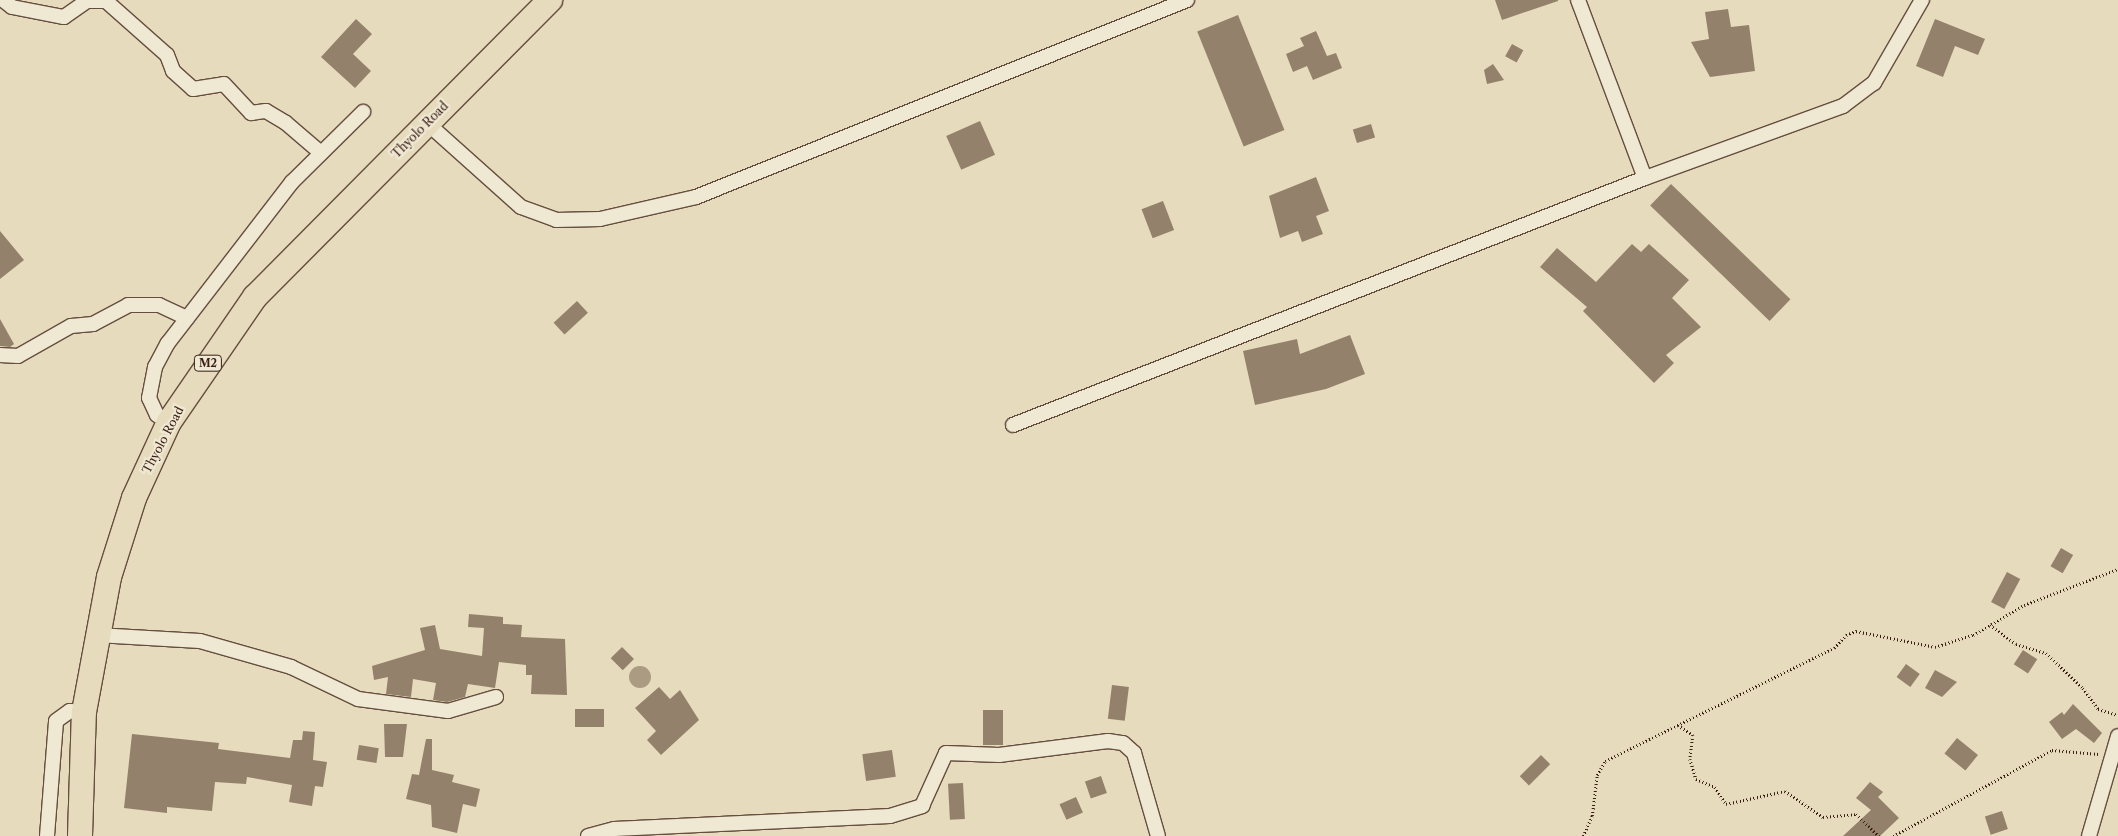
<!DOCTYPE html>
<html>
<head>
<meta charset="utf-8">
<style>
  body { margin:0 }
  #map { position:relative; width:2118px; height:836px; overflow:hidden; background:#e6dbbc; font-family:"Libre Caslon Text",serif }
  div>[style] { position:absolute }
  .water>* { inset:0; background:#ac9b83 }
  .round { border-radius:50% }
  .building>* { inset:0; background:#94816c; transform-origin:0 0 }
  .path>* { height:2.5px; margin-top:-1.25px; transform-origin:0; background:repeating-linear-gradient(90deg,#3b1f15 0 1px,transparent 0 3.5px) }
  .roads { filter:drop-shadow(1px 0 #664e3f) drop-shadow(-1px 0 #664e3f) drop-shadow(0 1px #664e3f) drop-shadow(0 -1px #664e3f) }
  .minor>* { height:14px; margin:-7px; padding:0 7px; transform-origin:7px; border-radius:7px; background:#efe8d3 }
  .trunk>* { height:24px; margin:-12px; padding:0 12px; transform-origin:12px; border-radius:12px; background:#e6dbbc }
  span { translate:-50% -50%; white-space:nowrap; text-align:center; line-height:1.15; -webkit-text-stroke:4.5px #efe8d3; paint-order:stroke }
  .shield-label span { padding:1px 4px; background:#efe8d3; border:1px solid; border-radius:4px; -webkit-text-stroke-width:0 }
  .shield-label { font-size:11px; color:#3b1f15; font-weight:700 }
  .street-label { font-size:12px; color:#3b1f15 }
</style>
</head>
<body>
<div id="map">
  <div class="water">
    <i class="round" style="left:629px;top:666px;width:22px;height:22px"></i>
  </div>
  <div class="building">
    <i style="clip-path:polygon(1495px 0,1558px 0,1558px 1px,1502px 20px)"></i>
    <i style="clip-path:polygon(1728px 9px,1731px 27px,1749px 25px,1755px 71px,1710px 77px,1691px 42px,1709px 39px,1705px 12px)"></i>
    <i style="left:1238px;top:15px;width:124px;height:44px;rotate:68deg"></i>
    <i style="clip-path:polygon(356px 19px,372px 34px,353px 54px,371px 71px,355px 88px,321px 57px)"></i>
    <i style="clip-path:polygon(1935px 19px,1985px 39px,1978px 55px,1955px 46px,1943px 77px,1916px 66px)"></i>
    <i style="clip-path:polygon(1316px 31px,1327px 56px,1336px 53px,1342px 68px,1313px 80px,1307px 66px,1293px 72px,1286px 54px,1304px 46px,1300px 38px)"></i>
    <i style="left:1512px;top:44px;width:13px;height:14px;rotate:29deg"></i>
    <i style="clip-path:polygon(1493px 64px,1504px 80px,1487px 84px,1484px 70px)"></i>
    <i style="left:980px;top:121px;width:37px;height:37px;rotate:66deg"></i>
    <i style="left:1371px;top:124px;width:14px;height:19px;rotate:73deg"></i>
    <i style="clip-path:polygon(1316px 177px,1329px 211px,1316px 216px,1323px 234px,1302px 242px,1298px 231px,1280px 238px,1269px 196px)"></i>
    <i style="left:1671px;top:184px;width:166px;height:30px;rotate:44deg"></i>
    <i style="left:1163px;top:201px;width:31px;height:23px;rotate:69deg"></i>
    <i style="clip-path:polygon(0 231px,24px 260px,0 279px)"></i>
    <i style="clip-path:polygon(1632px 244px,1641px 252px,1649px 244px,1689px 280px,1672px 298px,1701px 327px,1666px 355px,1674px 363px,1654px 383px,1583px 311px,1587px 307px,1540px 267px,1557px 248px,1596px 282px)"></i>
    <i style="left:577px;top:301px;width:16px;height:32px;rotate:47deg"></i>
    <i style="clip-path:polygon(0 319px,14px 344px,10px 347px,0 346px)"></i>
    <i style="clip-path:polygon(1350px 335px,1365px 374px,1326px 389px,1255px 405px,1243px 351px,1297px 339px,1300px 354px)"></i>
    <i style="left:2061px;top:548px;width:14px;height:21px;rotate:30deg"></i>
    <i style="left:2007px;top:572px;width:15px;height:34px;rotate:28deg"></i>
    <i style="clip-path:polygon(469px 614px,503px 617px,503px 624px,522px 625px,521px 637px,565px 639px,567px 695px,531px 694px,532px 675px,526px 675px,526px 665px,499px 662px,495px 688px,468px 684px,465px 697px,447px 702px,433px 700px,436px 683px,413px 679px,411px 697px,386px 694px,388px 677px,374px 680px,372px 666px,425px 650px,420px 628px,435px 625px,440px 649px,482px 656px,484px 628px,468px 627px)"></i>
    <i style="left:622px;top:647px;width:17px;height:16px;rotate:45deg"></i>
    <i style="left:2023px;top:650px;width:17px;height:17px;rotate:33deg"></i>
    <i style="left:1906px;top:664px;width:17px;height:16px;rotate:36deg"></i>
    <i style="clip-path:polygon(1935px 670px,1957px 682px,1942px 697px,1925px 688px)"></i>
    <i style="left:1112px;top:685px;width:17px;height:34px;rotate:7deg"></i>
    <i style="clip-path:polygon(659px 687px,670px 699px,680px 690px,699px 720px,661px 755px,647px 740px,656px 731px,635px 708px)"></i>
    <i style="clip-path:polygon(2073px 704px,2102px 733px,2094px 743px,2076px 729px,2062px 739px,2049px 722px,2062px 712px,2064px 715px)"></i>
    <i style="left:575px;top:709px;width:29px;height:18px"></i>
    <i style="left:983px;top:710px;width:20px;height:35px"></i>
    <i style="clip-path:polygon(384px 724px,407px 724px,403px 757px,385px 757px)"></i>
    <i style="clip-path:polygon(303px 731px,315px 732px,313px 760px,327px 762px,323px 787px,315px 786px,312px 806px,289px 802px,292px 785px,247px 777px,246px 784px,215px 782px,212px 811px,167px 807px,167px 813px,124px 808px,132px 734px,219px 743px,218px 749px,290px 758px,293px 740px,302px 740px)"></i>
    <i style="left:1957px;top:738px;width:27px;height:20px;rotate:39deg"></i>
    <i style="clip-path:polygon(426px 739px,432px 739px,432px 770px,454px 775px,452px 782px,480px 789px,476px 807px,463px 804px,457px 833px,432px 827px,431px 805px,406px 799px,412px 774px,419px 775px)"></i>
    <i style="left:359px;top:745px;width:20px;height:15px;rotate:9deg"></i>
    <i style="left:892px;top:750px;width:27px;height:30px;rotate:82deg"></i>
    <i style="left:1541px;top:755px;width:13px;height:30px;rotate:45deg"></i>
    <i style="left:1101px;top:776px;width:18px;height:17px;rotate:71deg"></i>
    <i style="clip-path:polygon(1870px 782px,1883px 792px,1878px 797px,1899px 818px,1880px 836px,1843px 836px,1871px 810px,1856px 798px)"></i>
    <i style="left:963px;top:783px;width:36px;height:15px;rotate:87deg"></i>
    <i style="left:1076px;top:797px;width:17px;height:18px;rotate:66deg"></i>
    <i style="left:2002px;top:811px;width:19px;height:18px;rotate:72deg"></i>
  </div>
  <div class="path">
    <i style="left:1990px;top:625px;width:32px;rotate:36deg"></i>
    <i style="left:2016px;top:644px;width:31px;rotate:17deg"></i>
    <i style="left:2046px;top:653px;width:51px;rotate:43.4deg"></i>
    <i style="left:2083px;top:688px;width:26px;rotate:54deg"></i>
    <i style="left:2098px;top:709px;width:21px;rotate:17deg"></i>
    <i style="left:1678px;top:725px;width:18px;rotate:34deg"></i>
    <i style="left:1693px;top:735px;width:24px;rotate:97deg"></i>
    <i style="left:1690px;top:759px;width:21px;rotate:73deg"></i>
    <i style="left:1696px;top:779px;width:21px;rotate:23deg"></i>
    <i style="left:1715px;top:787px;width:20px;rotate:57deg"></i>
    <i style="left:1726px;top:804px;width:60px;rotate:-12.4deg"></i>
    <i style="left:1785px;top:791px;width:46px;rotate:34.4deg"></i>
    <i style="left:1823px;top:817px;width:33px;rotate:-5deg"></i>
    <i style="left:1856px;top:814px;width:32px;rotate:44deg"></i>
    <i style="left:1583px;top:836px;width:22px;rotate:-66deg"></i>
    <i style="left:1592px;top:816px;width:41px;rotate:-83deg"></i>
    <i style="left:1597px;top:775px;width:16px;rotate:-60deg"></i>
    <i style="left:1605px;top:761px;width:255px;rotate:-26.3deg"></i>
    <i style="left:1834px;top:648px;width:18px;rotate:-47deg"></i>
    <i style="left:1846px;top:635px;width:11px;rotate:-22deg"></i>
    <i style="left:1856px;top:631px;width:81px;rotate:11.4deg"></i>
    <i style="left:1935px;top:647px;width:40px;rotate:-18deg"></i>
    <i style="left:1973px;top:635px;width:59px;rotate:-30.5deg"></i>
    <i style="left:2024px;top:605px;width:101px;rotate:-21deg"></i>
    <i style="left:1893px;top:836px;width:181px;rotate:-28.4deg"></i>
    <i style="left:2052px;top:750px;width:47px;rotate:4.9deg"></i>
  </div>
  <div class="roads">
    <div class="minor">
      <i style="left:3px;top:0;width:11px;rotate:38deg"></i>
      <i style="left:12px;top:7px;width:53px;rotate:10.9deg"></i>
      <i style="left:64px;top:17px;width:28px;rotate:-35deg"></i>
      <i style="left:87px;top:1px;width:19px"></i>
      <i style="left:106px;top:1px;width:81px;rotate:41.5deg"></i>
      <i style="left:167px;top:55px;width:17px;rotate:69deg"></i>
      <i style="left:173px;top:71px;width:27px;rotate:42deg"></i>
      <i style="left:193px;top:89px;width:31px;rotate:-9deg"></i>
      <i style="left:224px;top:84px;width:40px;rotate:47deg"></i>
      <i style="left:251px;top:113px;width:15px;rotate:-8deg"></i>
      <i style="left:266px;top:111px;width:23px;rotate:31deg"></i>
      <i style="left:286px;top:123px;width:46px;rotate:40.6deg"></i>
      <i style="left:1578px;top:0;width:190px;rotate:69.4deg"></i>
      <i style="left:427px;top:123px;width:126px;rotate:41.8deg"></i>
      <i style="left:521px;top:207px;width:37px;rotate:20deg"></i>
      <i style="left:556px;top:220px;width:44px;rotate:-1.3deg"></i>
      <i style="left:600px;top:219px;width:98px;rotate:-12.9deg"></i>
      <i style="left:696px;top:197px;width:529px;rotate:-21.86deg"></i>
      <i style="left:0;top:355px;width:18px;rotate:3deg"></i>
      <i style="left:18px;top:356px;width:61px;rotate:-29.5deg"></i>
      <i style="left:71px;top:326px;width:22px;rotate:-5deg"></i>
      <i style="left:93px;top:324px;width:40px;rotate:-28deg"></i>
      <i style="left:128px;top:305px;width:31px"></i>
      <i style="left:159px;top:305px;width:31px;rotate:25deg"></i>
      <i style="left:169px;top:422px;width:14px;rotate:-150deg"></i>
      <i style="left:157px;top:415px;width:19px;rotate:-115deg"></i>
      <i style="left:149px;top:398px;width:32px;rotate:-79deg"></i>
      <i style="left:155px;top:367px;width:27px;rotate:-62deg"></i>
      <i style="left:168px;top:343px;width:203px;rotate:-52.4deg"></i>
      <i style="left:292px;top:182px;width:100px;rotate:-44.6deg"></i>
      <i style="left:1013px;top:425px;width:679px;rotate:-21.35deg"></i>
      <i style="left:1645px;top:178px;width:211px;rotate:-20deg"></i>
      <i style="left:1843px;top:106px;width:39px;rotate:-37deg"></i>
      <i style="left:1874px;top:83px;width:96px;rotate:-60deg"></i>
      <i style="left:97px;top:635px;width:103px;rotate:3.3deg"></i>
      <i style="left:200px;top:641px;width:95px;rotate:15.9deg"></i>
      <i style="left:291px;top:667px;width:74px;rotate:25.5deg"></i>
      <i style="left:358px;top:699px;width:91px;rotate:7.6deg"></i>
      <i style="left:448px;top:711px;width:50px;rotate:-16.3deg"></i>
      <i style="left:47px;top:836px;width:115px;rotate:-85.5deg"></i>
      <i style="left:56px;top:721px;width:17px;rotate:-36deg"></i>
      <i style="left:70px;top:711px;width:14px;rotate:4deg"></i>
      <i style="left:588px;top:836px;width:27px;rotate:-15deg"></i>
      <i style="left:614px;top:829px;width:276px;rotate:-2.7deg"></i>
      <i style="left:890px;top:816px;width:34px;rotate:-17deg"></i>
      <i style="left:922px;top:806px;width:58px;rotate:-65.6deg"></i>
      <i style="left:946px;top:753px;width:53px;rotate:2.2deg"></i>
      <i style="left:999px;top:755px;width:110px;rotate:-7.3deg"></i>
      <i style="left:1108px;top:741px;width:15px;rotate:8deg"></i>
      <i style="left:1123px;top:743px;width:15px;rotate:42deg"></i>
      <i style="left:1134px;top:753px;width:86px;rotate:73.9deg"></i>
      <i style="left:2089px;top:836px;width:104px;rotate:-73.8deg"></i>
    </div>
    <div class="trunk">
      <i style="left:80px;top:836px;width:124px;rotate:-88.2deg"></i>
      <i style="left:84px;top:712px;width:137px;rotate:-79.5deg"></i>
      <i style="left:109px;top:577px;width:83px;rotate:-72.4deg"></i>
      <i style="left:134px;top:498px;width:84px;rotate:-65.3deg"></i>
      <i style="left:169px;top:422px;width:152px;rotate:-55.5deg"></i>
      <i style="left:255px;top:297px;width:419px;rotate:-45.2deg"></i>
    </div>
  </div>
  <div class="shield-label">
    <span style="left:208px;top:363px">M2</span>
  </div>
  <div class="street-label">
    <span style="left:420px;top:130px;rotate:-45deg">Thyolo Road</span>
    <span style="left:163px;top:440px;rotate:-62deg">Thyolo Road</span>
  </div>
</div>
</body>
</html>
